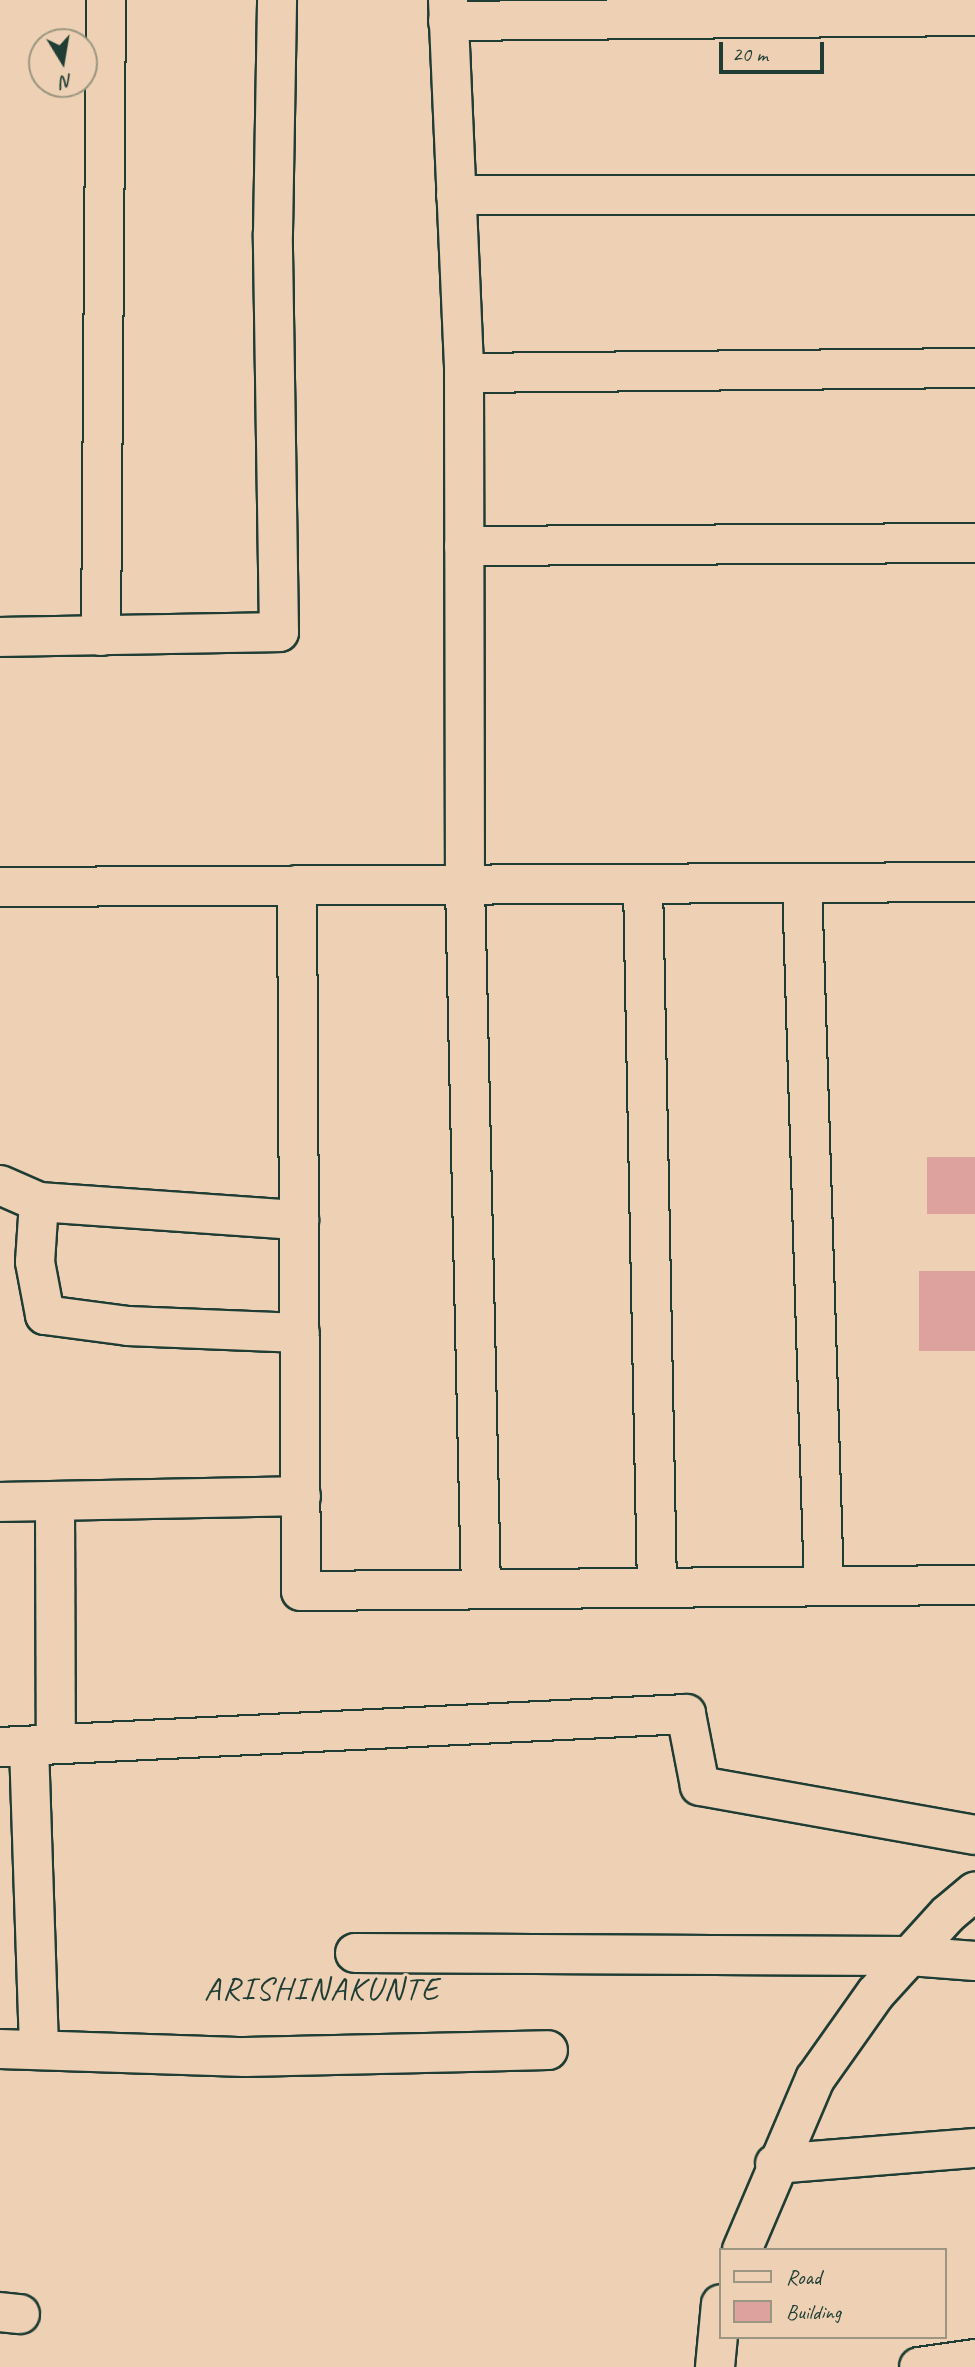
<!DOCTYPE html>
<html>
<head>
<meta charset="utf-8">
<style>
  body { margin:0 }
  #map { position:relative; width:975px; height:2367px; overflow:hidden; background:#eed1b4; font-family:Caveat,sans-serif }
  div>[style] { position:absolute }
  .building>* { inset:0; background:#dda29d; transform-origin:0 0 }
  .roads { filter:drop-shadow(2px 0 #1f3d34) drop-shadow(-2px 0 #1f3d34) drop-shadow(0 2px #1f3d34) drop-shadow(0 -2px #1f3d34) }
  .minor>* { height:38px; margin:-19px; padding:0 19px; transform-origin:19px; border-radius:19px; background:#eed1b4 }
  span { translate:-50% -50%; white-space:nowrap; text-align:center; line-height:1.15; -webkit-text-stroke:6px #eed1b4; paint-order:stroke }
  .quarter-label { font-size:32px; color:#1f3d34; letter-spacing:2px }
  .legend { position:absolute; left:719px; top:2248px; width:228px; height:91px; box-sizing:border-box; background:#eed1b4; border:2px solid #9b9681; margin:0; padding:9px 12px; list-style:none; font-size:21px; color:#1f3d34 }
  .legend li { display:flex; align-items:center; gap:14px; height:35px }
  .legend b { width:35px; border:2px solid #9b9681 }
  .north { position:absolute; left:28px; top:28px; width:70px; height:70px; box-sizing:border-box; background:#eed1b4; border:2px solid #9b9681; border-radius:50%; rotate:169deg; font-size:19px; font-weight:700; line-height:28px; text-align:center; color:#1f3d34 }
  .north::after { content:''; display:block; margin:auto; width:24px; height:32px; background:#1f3d34; clip-path:polygon(50% 0,100% 100%,50% 72%,0 100%) }
  .scale { position:absolute; left:719px; top:42px; width:105px; height:32px; box-sizing:border-box; border:4px solid #1f3d34; border-top:0; padding-left:9px; font-size:21px; line-height:24px; white-space:nowrap; color:#1f3d34; -webkit-text-stroke:5px #eed1b4; paint-order:stroke }
</style>
</head>
<body>
<div id="map">
  <div class="building">
    <i style="left:975px;top:1157px;width:57px;height:48px;rotate:90deg"></i>
    <i style="left:919px;top:1271px;width:56px;height:80px"></i>
  </div>
  <div class="roads">
    <div class="minor">
      <i style="left:448px;top:0;width:373px;rotate:87.5deg"></i>
      <i style="left:464px;top:373px;width:512px;rotate:89.89deg"></i>
      <i style="left:465px;top:885px;width:704px;rotate:88.7deg"></i>
      <i style="left:448px;top:21px;width:527px;rotate:-0.54deg"></i>
      <i style="left:456px;top:195px;width:519px"></i>
      <i style="left:464px;top:373px;width:511px;rotate:-0.56deg"></i>
      <i style="left:464px;top:546px;width:511px;rotate:-0.34deg"></i>
      <i style="left:101px;top:636px;width:636px;rotate:-89.55deg"></i>
      <i style="left:0;top:637px;width:279px;rotate:-1deg"></i>
      <i style="left:279px;top:632px;width:399px;rotate:-90.9deg"></i>
      <i style="left:273px;top:233px;width:233px;rotate:-89deg"></i>
      <i style="left:802px;top:883px;width:703px;rotate:88.21deg"></i>
      <i style="left:643px;top:884px;width:704px;rotate:88.86deg"></i>
      <i style="left:297px;top:885px;width:706px;rotate:89.68deg"></i>
      <i style="left:301px;top:1591px;width:674px;rotate:-0.51deg"></i>
      <i style="left:0;top:887px;width:975px;rotate:-0.29deg"></i>
      <i style="left:0;top:1185px;width:43px;rotate:23.6deg"></i>
      <i style="left:39px;top:1202px;width:261px;rotate:4deg"></i>
      <i style="left:39px;top:1202px;width:60px;rotate:93.8deg"></i>
      <i style="left:35px;top:1262px;width:54px;rotate:79.3deg"></i>
      <i style="left:45px;top:1315px;width:84px;rotate:7.5deg"></i>
      <i style="left:128px;top:1326px;width:172px;rotate:2.3deg"></i>
      <i style="left:0;top:1502px;width:301px;rotate:-1.1deg"></i>
      <i style="left:55px;top:1504px;width:240px;rotate:89.8deg"></i>
      <i style="left:29px;top:1746px;width:304px;rotate:88.1deg"></i>
      <i style="left:0;top:1747px;width:687px;rotate:-2.75deg"></i>
      <i style="left:686px;top:1714px;width:73px;rotate:79deg"></i>
      <i style="left:700px;top:1786px;width:279px;rotate:10.1deg"></i>
      <i style="left:355px;top:1953px;width:555px;rotate:0.31deg"></i>
      <i style="left:910px;top:1956px;width:65px;rotate:4.4deg"></i>
      <i style="left:0;top:2049px;width:245px;rotate:1.9deg"></i>
      <i style="left:245px;top:2057px;width:303px;rotate:-1.3deg"></i>
      <i style="left:775px;top:2164px;width:201px;rotate:-4.6deg"></i>
      <i style="left:742px;top:2250px;width:186px;rotate:-66.9deg"></i>
      <i style="left:815px;top:2079px;width:105px;rotate:-54.7deg"></i>
      <i style="left:876px;top:1993px;width:107px;rotate:-47.7deg"></i>
      <i style="left:948px;top:1914px;width:35px;rotate:-40deg"></i>
      <i style="left:0;top:2312px;width:20px;rotate:6deg"></i>
      <i style="left:715px;top:2367px;width:63px;rotate:-84.6deg"></i>
      <i style="left:919px;top:2367px;width:57px;rotate:-8.1deg"></i>
    </div>
  </div>
  <div class="quarter-label">
    <span style="left:322px;top:1989px">ARISHINAKUNTE</span>
  </div>
  <ul class="legend">
  <li><b style="height:9px;background:#eed1b4"></b>Road</li>
  <li><b style="height:19px;background:#dda29d"></b>Building</li>
  </ul>
  <div class="north">N</div>
  <div class="scale">20 m</div>
</div>
</body>
</html>
